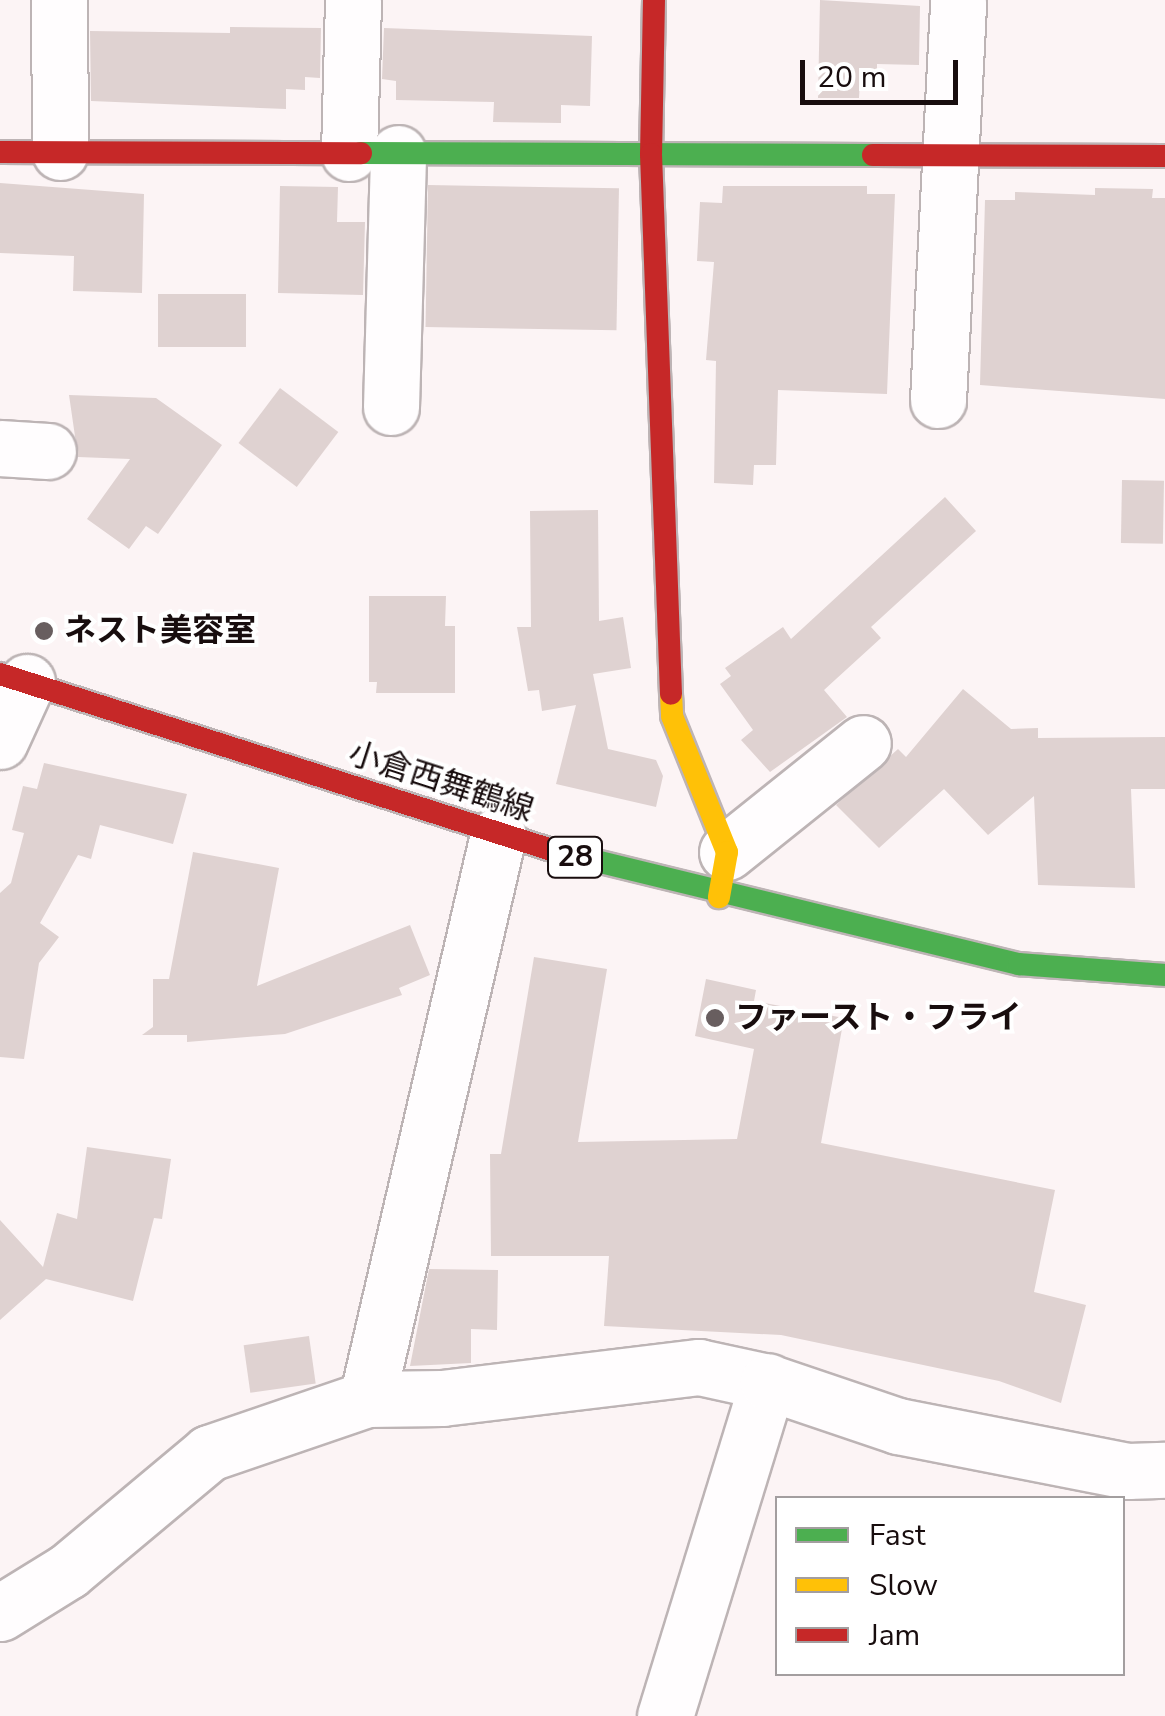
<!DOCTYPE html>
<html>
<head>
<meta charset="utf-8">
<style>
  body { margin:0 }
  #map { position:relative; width:1165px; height:1716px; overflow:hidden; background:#fcf4f5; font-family:"Nunito Sans","Noto Sans JP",sans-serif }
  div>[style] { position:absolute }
  .building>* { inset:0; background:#dfd2d1; transform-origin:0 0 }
  .roads { filter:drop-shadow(2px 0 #bdb4b5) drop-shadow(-2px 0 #bdb4b5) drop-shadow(0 2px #bdb4b5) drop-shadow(0 -2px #bdb4b5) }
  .street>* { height:55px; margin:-27.5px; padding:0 27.5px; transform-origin:27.5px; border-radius:27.5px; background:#fffdfe }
  .fast>* { height:22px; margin:-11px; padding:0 11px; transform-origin:11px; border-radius:11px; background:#4caf50 }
  .slow>* { height:22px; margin:-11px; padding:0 11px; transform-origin:11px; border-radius:11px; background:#ffc107 }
  .jam>* { height:22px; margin:-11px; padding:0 11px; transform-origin:11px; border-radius:11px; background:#c62828 }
  .dots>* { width:28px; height:28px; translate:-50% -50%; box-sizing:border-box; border:5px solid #fff; border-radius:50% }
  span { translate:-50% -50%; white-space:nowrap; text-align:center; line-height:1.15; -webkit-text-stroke:8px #fff; paint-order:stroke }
  .shield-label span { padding:2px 8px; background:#fff; border:2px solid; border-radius:8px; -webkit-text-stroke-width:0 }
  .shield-label { font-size:30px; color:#180d0e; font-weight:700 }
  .poi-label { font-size:32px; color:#180d0e; font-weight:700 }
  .left { translate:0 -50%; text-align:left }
  .street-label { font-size:32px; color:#180d0e }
  .legend { position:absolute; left:775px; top:1496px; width:350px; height:180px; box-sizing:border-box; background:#fff; border:2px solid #a39e9f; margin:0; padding:12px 18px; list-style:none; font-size:30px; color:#180d0e }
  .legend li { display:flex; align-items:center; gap:20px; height:50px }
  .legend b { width:50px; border:2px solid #a39e9f }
  .scale { position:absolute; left:800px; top:60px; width:158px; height:45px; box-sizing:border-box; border:5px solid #180d0e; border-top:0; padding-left:12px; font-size:30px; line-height:35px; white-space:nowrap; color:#180d0e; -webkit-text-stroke:8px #fff; paint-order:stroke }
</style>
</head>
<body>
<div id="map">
  <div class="building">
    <i style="clip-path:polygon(820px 0,920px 6px,919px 65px,877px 64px,877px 80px,860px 80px,859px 98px,818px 98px)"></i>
    <i style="clip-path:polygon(230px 27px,321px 28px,320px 78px,305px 77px,305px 90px,286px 89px,286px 109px,91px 101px,90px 31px,230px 33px)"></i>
    <i style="clip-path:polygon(384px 28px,592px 36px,590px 106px,561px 105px,561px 123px,493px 122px,494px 102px,396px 100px,396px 81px,382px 79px)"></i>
    <i style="clip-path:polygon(0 183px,144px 194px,142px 293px,73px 291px,74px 256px,0 253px)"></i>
    <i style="left:428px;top:185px;width:191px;height:142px;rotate:1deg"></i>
    <i style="clip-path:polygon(280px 186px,338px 187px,337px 222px,365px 222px,363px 295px,278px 293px)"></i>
    <i style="clip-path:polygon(723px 186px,867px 186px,867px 194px,895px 194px,887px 394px,778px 390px,776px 465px,754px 465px,753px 485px,714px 483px,716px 361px,706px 360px,714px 262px,697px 261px,700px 202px,722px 203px)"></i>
    <i style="clip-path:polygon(1095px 188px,1153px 189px,1152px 198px,1165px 198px,1165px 399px,980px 385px,985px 200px,1015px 200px,1015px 192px,1095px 195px)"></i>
    <i style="left:158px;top:294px;width:88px;height:53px"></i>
    <i style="left:280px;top:388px;width:73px;height:69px;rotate:37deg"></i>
    <i style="clip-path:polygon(69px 395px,156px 398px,222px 445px,158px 534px,146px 526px,129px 549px,87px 519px,130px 459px,78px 457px)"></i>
    <i style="left:1122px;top:480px;width:42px;height:63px;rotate:1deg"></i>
    <i style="clip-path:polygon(945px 497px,976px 531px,871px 627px,881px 638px,824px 690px,847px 717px,770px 772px,741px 740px,753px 730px,720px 684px,731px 676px,725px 668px,783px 627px,791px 639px)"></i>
    <i style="clip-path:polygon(598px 510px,599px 621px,623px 617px,631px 668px,593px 674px,608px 749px,656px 760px,663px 776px,656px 807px,556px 784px,576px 705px,542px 711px,539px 690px,528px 691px,517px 627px,531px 627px,530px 511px)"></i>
    <i style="clip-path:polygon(369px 596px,446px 596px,445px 626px,455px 626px,455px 693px,376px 693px,377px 682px,369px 682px)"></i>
    <i style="clip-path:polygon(963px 689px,1011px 729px,1038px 728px,1038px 738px,1165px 737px,1165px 789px,1131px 789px,1135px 888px,1038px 885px,1034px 796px,988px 835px,944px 789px,879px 848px,836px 805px,898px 749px,906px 757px)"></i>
    <i style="clip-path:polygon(44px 763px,187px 794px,173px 844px,100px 825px,91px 859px,78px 855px,40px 923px,59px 937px,39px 963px,24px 1059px,0 1057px,0 893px,11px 883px,24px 833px,12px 830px,23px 786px,37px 789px)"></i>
    <i style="clip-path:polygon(193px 852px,279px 868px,257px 986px,410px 925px,430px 975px,399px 988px,402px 995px,285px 1034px,187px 1042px,187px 1035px,142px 1035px,153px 1027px,153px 979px,169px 979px)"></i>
    <i style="clip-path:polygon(534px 957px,607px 969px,578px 1142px,737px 1139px,754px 1049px,695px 1036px,706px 979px,756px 990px,754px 1001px,844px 1018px,821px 1143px,1055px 1190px,1034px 1292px,1086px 1305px,1061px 1403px,999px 1381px,781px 1335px,604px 1326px,609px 1256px,491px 1256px,490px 1154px,501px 1154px)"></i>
    <i style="clip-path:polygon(87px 1147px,171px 1159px,162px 1219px,154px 1218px,133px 1301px,46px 1279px,0 1320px,0 1220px,43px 1267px,57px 1213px,77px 1219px)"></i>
    <i style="clip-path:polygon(429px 1269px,498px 1270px,497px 1330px,471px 1329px,471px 1363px,410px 1366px)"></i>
    <i style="left:309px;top:1336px;width:48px;height:66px;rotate:82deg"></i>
  </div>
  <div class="roads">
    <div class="street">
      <i style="left:59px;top:0;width:152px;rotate:89.6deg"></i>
      <i style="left:349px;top:153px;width:153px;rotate:-88.5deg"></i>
      <i style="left:938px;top:400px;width:400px;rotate:-87.1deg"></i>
      <i style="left:391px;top:407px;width:254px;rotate:-88.4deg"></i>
      <i style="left:0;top:448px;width:48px;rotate:3.6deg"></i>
      <i style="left:0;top:741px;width:65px;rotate:-65.4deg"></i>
      <i style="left:727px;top:852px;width:174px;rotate:-38.7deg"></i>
      <i style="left:367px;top:1399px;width:579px;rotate:-76.92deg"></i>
      <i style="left:0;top:1613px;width:80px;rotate:-31.7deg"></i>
      <i style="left:68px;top:1571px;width:184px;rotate:-39.9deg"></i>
      <i style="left:209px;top:1453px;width:167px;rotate:-18.9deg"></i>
      <i style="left:367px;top:1399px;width:75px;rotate:-0.8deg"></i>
      <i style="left:442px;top:1398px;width:259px;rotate:-6.9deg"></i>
      <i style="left:699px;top:1367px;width:71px;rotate:12.3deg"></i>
      <i style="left:665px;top:1716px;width:350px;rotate:-72.9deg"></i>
      <i style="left:768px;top:1382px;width:137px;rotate:18.7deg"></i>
      <i style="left:898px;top:1426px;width:234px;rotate:11.1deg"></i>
      <i style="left:1128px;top:1471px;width:37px;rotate:-2deg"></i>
    </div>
    <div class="fast">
      <i style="left:361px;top:153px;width:512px;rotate:0.22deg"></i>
      <i style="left:555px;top:851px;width:478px;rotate:13.7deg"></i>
      <i style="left:1019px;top:964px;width:146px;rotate:4.3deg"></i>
    </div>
    <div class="slow">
      <i style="left:671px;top:694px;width:22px;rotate:87deg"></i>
      <i style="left:672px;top:716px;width:147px;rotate:68deg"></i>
      <i style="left:727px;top:852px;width:46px;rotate:100.1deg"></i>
    </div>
    <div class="jam">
      <i style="left:654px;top:0;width:154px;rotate:91.1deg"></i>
      <i style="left:651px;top:154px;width:540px;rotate:87.88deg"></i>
      <i style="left:0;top:152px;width:361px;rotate:0.2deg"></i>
      <i style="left:873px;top:155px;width:292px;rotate:0.2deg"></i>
      <i style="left:0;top:674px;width:583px;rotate:17.69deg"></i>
    </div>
  </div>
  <div class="dots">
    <i style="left:44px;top:631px;background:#685e5f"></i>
    <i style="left:715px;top:1018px;background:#685e5f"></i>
  </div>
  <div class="shield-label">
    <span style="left:575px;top:857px">28</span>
  </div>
  <div class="poi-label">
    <span class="left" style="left:64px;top:631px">ネスト美容室</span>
    <span class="left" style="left:735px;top:1018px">ファースト・フライ</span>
  </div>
  <div class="street-label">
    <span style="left:441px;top:782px;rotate:18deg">小倉西舞鶴線</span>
  </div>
  <ul class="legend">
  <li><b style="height:12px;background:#4caf50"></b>Fast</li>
  <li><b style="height:12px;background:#ffc107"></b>Slow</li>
  <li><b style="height:12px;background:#c62828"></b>Jam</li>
  </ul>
  <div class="scale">20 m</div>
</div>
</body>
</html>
